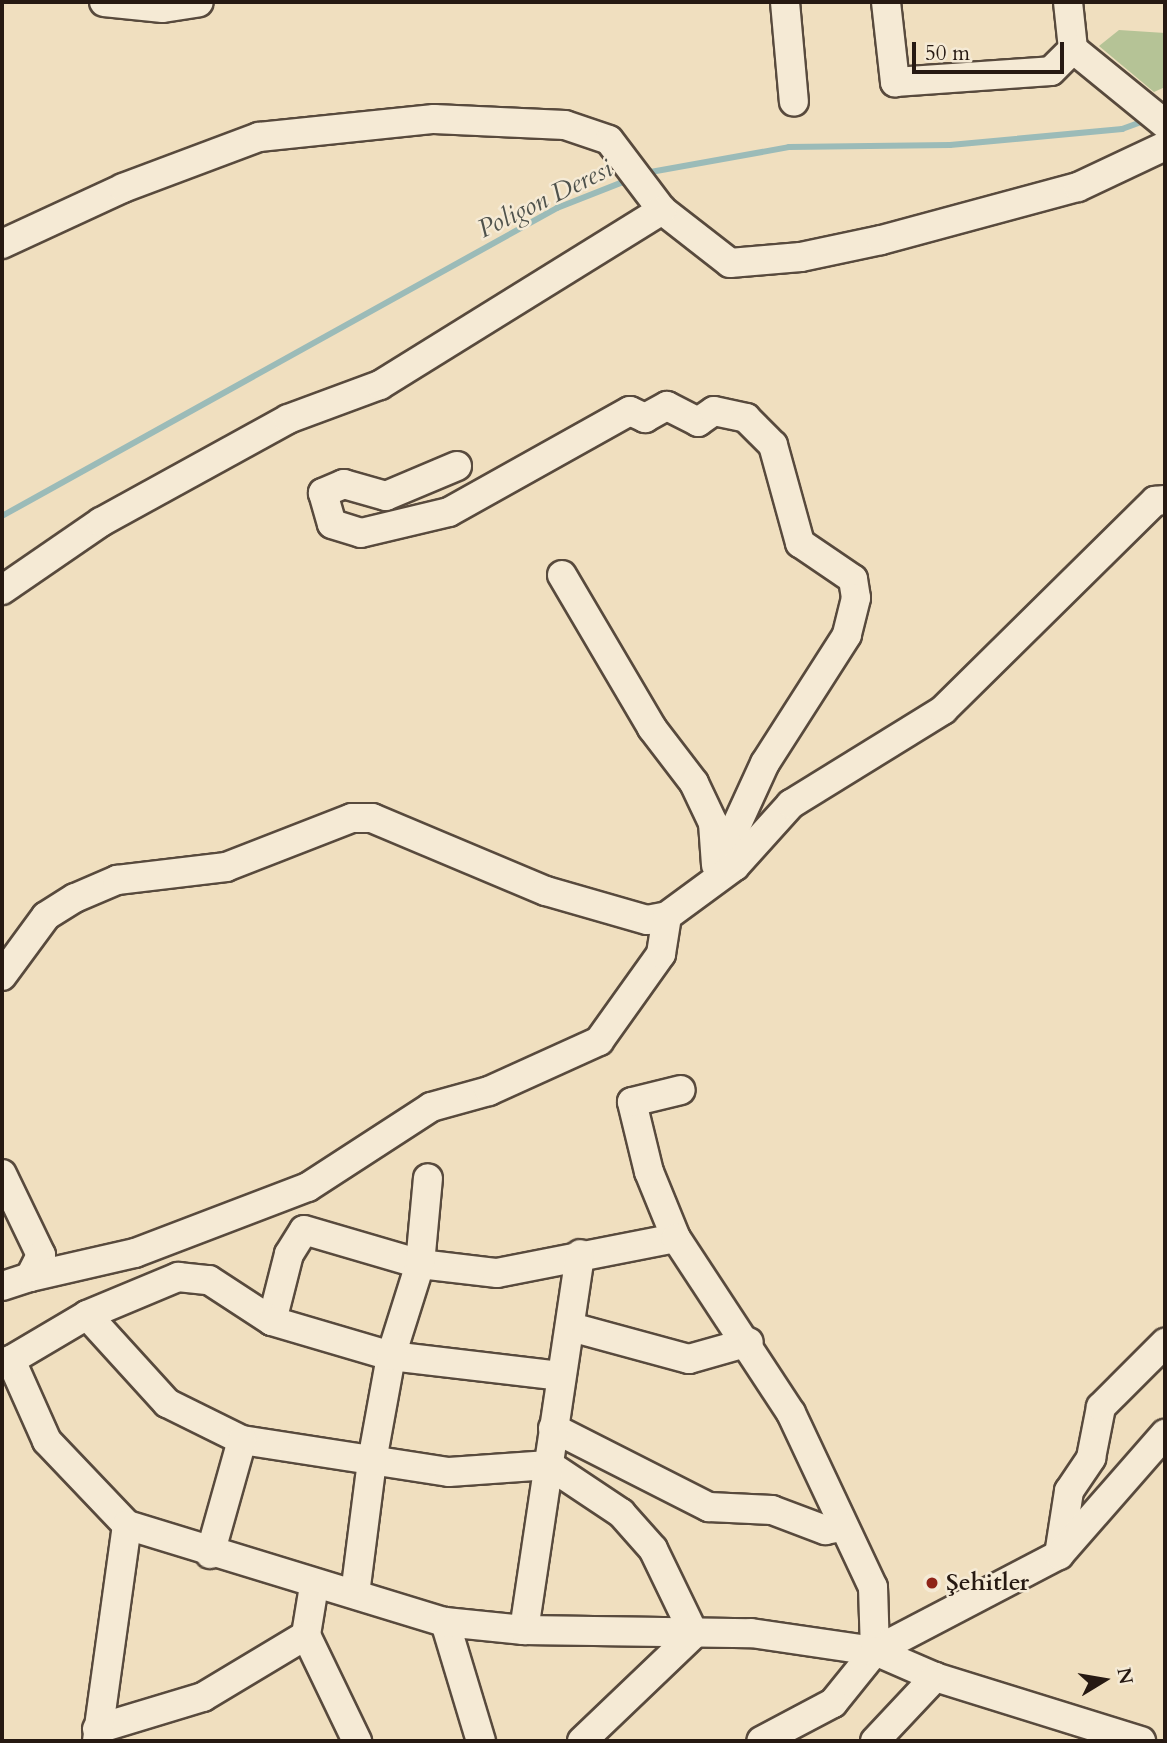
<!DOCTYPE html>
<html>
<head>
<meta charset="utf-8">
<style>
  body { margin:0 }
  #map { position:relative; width:1167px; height:1743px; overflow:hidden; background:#f0dfbf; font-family:Cardo,serif }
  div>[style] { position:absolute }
  .green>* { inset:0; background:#b5c396 }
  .stream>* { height:6px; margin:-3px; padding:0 3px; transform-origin:3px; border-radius:3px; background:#9bbbb8 }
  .roads { filter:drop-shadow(2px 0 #584a3d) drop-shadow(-2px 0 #584a3d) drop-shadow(0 2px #584a3d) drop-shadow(0 -2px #584a3d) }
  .minor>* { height:28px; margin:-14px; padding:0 14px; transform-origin:14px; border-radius:14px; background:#f5ead5 }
  .dots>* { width:19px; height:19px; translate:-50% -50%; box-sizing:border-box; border:4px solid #f5ead5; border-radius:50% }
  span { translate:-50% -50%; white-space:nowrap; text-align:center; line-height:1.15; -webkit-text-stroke:5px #f5ead5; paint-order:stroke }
  .poi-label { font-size:24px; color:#261912; font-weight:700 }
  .left { translate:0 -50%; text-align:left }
  .water-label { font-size:26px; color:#4f524c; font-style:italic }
  .frame { position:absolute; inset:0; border:4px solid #261912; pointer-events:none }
  .north { position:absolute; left:1069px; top:1645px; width:70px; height:70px; -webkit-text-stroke:5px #f5ead5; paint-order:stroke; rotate:79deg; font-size:19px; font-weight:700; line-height:28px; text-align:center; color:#261912 }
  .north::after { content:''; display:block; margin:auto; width:24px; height:32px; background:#261912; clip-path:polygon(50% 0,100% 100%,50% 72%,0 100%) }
  .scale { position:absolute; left:912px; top:42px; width:152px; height:32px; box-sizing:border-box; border:4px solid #261912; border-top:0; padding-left:9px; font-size:21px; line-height:24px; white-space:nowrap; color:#261912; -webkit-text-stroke:5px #f5ead5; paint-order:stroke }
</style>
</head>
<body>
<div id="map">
  <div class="green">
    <i style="clip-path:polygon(1119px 30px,1165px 33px,1165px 87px,1154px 92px,1099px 46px)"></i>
  </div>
  <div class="stream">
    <i style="left:645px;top:173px;width:146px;rotate:-10.2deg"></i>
    <i style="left:789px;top:147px;width:161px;rotate:-0.7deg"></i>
    <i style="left:950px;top:145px;width:173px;rotate:-5.3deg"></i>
    <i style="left:1122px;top:129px;width:27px;rotate:-20deg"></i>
    <i style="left:2px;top:516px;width:635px;rotate:-29.03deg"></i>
    <i style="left:557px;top:208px;width:76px;rotate:-21.5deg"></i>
  </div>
  <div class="roads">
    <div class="minor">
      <i style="left:104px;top:2px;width:59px;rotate:5.8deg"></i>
      <i style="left:163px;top:8px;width:36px;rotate:-9deg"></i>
      <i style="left:785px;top:2px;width:100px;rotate:84.9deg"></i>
      <i style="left:886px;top:2px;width:81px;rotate:83.6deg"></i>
      <i style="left:895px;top:82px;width:156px;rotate:-4deg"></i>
      <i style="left:1051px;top:71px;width:31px;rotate:-45deg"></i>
      <i style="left:1068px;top:2px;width:47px;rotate:83.9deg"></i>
      <i style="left:1073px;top:49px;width:119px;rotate:39.2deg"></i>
      <i style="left:2px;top:244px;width:133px;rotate:-24.8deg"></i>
      <i style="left:123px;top:188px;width:145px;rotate:-20.6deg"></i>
      <i style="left:259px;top:137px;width:176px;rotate:-5.9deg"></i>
      <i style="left:434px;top:119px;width:131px;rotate:2.6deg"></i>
      <i style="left:565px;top:125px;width:46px;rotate:18.8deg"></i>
      <i style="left:609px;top:140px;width:88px;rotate:52.9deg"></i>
      <i style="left:662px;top:210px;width:86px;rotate:37.9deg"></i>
      <i style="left:730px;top:263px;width:71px;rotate:-4.8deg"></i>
      <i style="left:801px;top:257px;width:82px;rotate:-12deg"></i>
      <i style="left:881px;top:240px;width:204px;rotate:-15.1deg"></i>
      <i style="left:1078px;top:187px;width:96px;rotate:-25.2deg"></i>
      <i style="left:457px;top:466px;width:77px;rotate:157.1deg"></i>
      <i style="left:386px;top:496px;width:44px;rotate:-164.1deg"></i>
      <i style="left:344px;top:484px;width:23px;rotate:157deg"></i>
      <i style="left:323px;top:493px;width:32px;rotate:74deg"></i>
      <i style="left:332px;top:524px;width:30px;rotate:17deg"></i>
      <i style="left:361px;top:533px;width:90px;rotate:-13.4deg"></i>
      <i style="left:449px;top:512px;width:207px;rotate:-29.2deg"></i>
      <i style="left:630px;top:411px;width:17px;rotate:25deg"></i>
      <i style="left:645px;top:418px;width:25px;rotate:-29deg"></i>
      <i style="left:667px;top:406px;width:35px;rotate:27deg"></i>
      <i style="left:698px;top:422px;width:19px;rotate:-35deg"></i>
      <i style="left:714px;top:411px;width:33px;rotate:12deg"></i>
      <i style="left:746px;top:418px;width:38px;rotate:45deg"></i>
      <i style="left:773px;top:445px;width:102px;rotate:74.6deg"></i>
      <i style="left:800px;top:543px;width:64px;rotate:34.2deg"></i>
      <i style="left:853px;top:579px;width:19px;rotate:81deg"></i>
      <i style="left:856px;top:598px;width:38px;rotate:104deg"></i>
      <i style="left:847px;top:635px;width:152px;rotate:122.6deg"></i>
      <i style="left:765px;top:763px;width:89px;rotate:114.6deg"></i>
      <i style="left:728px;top:844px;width:23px;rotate:72deg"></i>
      <i style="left:562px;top:575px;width:178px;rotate:59.5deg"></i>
      <i style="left:652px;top:728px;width:69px;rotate:52.6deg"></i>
      <i style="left:694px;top:783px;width:44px;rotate:64.6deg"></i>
      <i style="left:713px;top:823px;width:42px;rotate:85.9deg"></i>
      <i style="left:2px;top:590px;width:120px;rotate:-34.5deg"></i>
      <i style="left:101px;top:522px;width:213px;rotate:-28.8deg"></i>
      <i style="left:288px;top:419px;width:98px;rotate:-20.3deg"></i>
      <i style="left:380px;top:385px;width:332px;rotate:-31.8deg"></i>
      <i style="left:2px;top:976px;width:74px;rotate:-53.7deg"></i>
      <i style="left:46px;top:916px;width:34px;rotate:-32deg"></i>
      <i style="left:75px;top:898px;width:46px;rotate:-23.2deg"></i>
      <i style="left:117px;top:880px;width:110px;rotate:-6.8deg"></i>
      <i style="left:226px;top:867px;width:135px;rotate:-21.3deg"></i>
      <i style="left:352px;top:818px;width:20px"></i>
      <i style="left:372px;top:818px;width:189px;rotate:22.8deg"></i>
      <i style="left:546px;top:891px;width:105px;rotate:16deg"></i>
      <i style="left:647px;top:920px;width:20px;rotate:-11deg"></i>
      <i style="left:2px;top:1174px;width:90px;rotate:64.3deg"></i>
      <i style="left:41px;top:1255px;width:25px;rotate:117deg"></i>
      <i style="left:30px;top:1277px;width:29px;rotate:162deg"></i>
      <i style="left:676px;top:1238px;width:71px;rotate:-112.2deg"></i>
      <i style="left:649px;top:1172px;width:72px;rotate:-103.7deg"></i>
      <i style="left:632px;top:1102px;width:50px;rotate:-13.8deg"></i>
      <i style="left:30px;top:1277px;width:108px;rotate:-12.9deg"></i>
      <i style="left:135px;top:1253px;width:185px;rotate:-20.9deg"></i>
      <i style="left:308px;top:1187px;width:147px;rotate:-33deg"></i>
      <i style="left:431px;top:1107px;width:60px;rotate:-15.4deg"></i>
      <i style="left:489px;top:1091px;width:121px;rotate:-24.4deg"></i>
      <i style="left:599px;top:1041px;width:107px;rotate:-54.5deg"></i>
      <i style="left:661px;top:954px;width:38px;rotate:-81deg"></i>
      <i style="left:667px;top:916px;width:84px;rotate:-36.3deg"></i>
      <i style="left:735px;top:866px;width:84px;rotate:-47.9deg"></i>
      <i style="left:791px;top:804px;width:179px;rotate:-31.7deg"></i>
      <i style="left:943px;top:710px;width:298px;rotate:-44.6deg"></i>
      <i style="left:1155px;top:501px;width:10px;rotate:-6deg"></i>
      <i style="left:87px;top:1315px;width:119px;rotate:47.7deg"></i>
      <i style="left:167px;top:1403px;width:84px;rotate:26.3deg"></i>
      <i style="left:242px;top:1440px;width:209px;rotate:8.8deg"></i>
      <i style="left:449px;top:1472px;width:100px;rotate:-4deg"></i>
      <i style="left:549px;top:1465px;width:87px;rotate:33.7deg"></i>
      <i style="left:621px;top:1513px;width:48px;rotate:48.4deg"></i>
      <i style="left:653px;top:1549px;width:94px;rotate:64.2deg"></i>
      <i style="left:694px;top:1634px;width:155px;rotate:136.3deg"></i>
      <i style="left:272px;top:1321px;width:69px;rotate:-75.8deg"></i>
      <i style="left:289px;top:1254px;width:28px;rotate:-58deg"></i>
      <i style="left:304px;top:1230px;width:121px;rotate:16.3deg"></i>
      <i style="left:420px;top:1264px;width:78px;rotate:6.7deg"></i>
      <i style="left:497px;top:1273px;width:182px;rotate:-11.1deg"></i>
      <i style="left:676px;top:1238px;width:209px;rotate:56.7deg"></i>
      <i style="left:791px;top:1413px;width:192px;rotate:64.8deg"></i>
      <i style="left:873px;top:1587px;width:64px;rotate:88.2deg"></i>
      <i style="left:875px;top:1651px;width:67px;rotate:128.9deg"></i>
      <i style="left:833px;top:1703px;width:81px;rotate:152.2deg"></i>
      <i style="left:571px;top:1327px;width:122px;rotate:15.2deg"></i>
      <i style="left:689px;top:1359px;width:62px;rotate:-15.8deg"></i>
      <i style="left:553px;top:1428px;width:175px;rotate:26.9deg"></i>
      <i style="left:709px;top:1507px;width:63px;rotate:2.7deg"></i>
      <i style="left:772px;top:1510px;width:57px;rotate:20.7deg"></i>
      <i style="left:825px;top:1530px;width:15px;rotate:-11deg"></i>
      <i style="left:127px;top:1525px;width:116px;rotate:-133.6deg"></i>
      <i style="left:47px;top:1441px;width:89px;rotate:-114deg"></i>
      <i style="left:11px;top:1360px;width:88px;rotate:-30.6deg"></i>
      <i style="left:87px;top:1315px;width:99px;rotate:-22.7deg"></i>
      <i style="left:178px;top:1277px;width:31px;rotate:6deg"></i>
      <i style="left:209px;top:1280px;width:75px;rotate:33.1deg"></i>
      <i style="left:272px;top:1321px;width:124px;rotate:16.4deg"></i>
      <i style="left:391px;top:1356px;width:170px;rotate:6.7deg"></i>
      <i style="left:210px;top:1554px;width:118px;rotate:-74.3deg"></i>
      <i style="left:1059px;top:1555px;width:65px;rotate:-81.1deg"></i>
      <i style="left:1069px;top:1491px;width:40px;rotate:-56deg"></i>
      <i style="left:1091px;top:1458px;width:52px;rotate:-78.9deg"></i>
      <i style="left:1101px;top:1407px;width:91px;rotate:-45deg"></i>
      <i style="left:314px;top:1586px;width:50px;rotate:99.3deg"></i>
      <i style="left:306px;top:1635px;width:118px;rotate:64.3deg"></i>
      <i style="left:355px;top:1594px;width:134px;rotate:-82.7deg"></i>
      <i style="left:372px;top:1461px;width:107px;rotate:-79.7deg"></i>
      <i style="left:391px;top:1356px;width:96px;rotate:-72.5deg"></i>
      <i style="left:420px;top:1264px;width:86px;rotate:-84.7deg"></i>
      <i style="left:445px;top:1622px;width:124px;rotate:73.2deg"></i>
      <i style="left:524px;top:1630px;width:380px;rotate:-81.5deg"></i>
      <i style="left:875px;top:1651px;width:208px;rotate:-27.6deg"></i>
      <i style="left:1059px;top:1555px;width:161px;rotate:-48.8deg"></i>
      <i style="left:97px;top:1729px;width:111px;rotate:-16.8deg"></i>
      <i style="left:203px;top:1697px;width:120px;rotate:-31deg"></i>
      <i style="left:97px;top:1741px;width:218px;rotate:-82.1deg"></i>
      <i style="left:127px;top:1525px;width:332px;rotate:17deg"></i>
      <i style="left:445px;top:1622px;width:79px;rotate:5.8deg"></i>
      <i style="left:524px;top:1630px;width:227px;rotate:0.8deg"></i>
      <i style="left:751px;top:1633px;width:125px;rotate:8.3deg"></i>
      <i style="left:875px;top:1651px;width:65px;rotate:23.4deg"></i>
      <i style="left:935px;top:1677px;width:216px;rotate:17.3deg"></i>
      <i style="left:875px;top:1741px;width:88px;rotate:-46.8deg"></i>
    </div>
  </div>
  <div class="dots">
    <i style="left:932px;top:1583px;background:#8f2418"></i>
  </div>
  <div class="poi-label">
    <span class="left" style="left:946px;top:1583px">Şehitler</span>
  </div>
  <div class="water-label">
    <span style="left:545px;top:199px;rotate:-26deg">Poligon Deresi</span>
  </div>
  <div class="frame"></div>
  <div class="north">N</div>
  <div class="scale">50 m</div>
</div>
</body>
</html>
